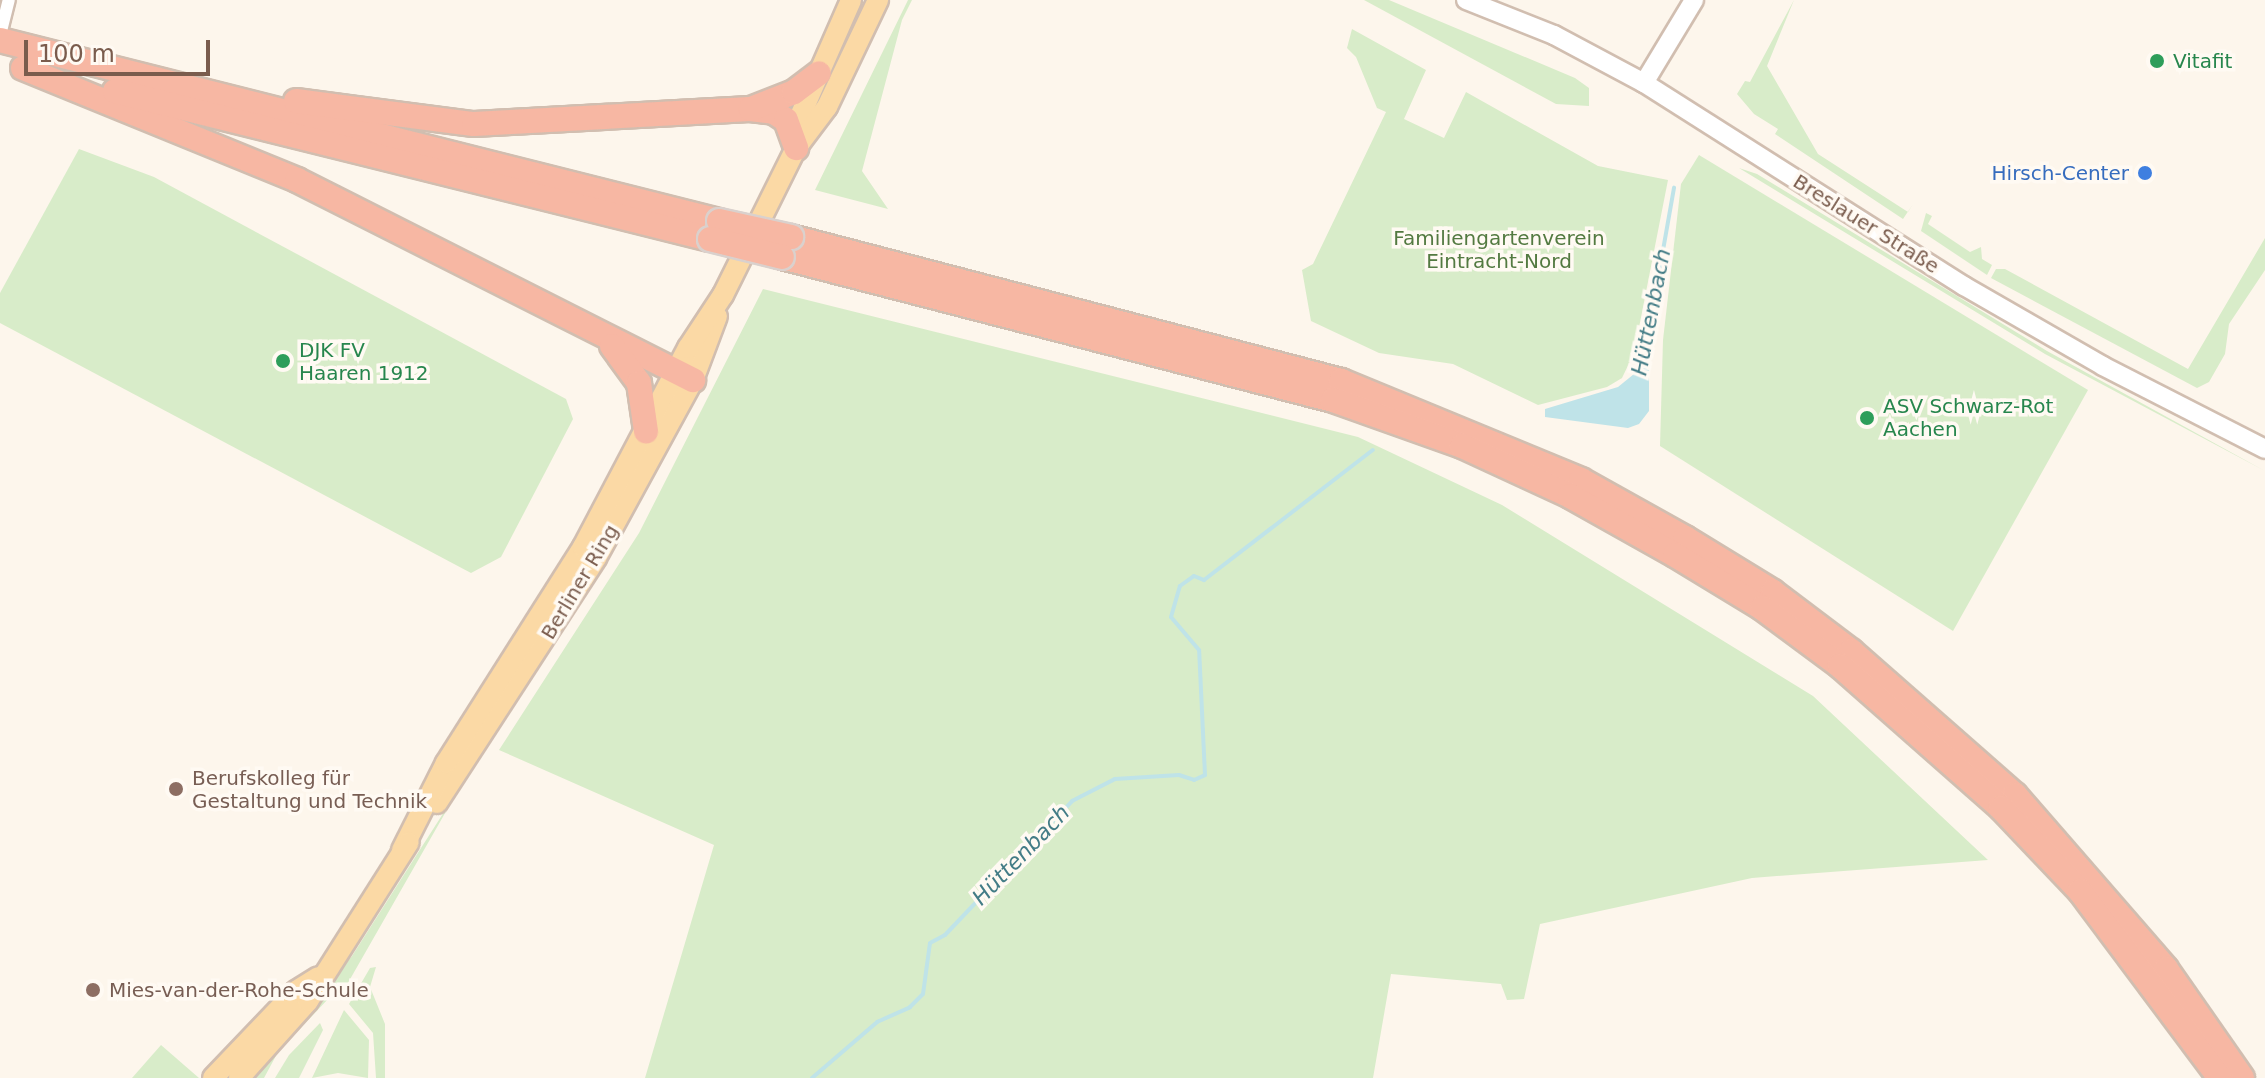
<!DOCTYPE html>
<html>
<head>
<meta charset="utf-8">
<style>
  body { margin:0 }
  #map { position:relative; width:2265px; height:1078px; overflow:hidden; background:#fdf6ec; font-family:"DejaVu Sans",sans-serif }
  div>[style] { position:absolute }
  .green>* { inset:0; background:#d8ecc9 }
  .water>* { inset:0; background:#bfe3e8 }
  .stream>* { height:4px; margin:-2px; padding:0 2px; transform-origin:2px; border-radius:2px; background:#bfe3e8 }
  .roads { filter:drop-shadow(2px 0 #d1beb0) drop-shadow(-2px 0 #d1beb0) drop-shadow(0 2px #d1beb0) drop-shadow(0 -2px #d1beb0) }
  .street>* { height:12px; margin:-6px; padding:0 6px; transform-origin:6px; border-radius:6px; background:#fff }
  .secondary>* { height:18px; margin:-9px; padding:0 9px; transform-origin:9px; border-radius:9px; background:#fff }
  .primary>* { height:20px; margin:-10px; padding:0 10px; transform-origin:10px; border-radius:10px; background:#fbd9a5 }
  .highway>* { height:24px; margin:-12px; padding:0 12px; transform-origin:12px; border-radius:12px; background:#f7b7a3 }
  .bridges { filter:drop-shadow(2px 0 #dad1cd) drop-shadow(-2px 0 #dad1cd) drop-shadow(0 2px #dad1cd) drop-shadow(0 -2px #dad1cd) }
  .highway-bridge>* { height:24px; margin:-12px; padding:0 12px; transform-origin:12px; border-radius:12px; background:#f7b7a3 }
  .dots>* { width:22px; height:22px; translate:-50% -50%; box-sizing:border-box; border:4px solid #fffaf3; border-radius:50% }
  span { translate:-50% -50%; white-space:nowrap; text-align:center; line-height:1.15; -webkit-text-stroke:7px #fffaf3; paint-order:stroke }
  .leisure-label { font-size:20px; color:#27864d }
  .left { translate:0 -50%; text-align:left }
  .shop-label { font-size:20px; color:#366cbe }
  .right { translate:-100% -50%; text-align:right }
  .street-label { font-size:20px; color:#7a5c4d }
  .park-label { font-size:20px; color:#537a41 }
  .education-label { font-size:20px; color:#785e54 }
  .water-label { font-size:22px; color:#437c86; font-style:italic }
  .scale { position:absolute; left:24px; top:40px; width:186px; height:36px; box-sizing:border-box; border:4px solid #7a5c4d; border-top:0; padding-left:10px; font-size:24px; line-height:28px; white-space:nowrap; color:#7a5c4d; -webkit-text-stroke:6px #fffaf3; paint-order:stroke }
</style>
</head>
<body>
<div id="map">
  <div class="green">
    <i style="clip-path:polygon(908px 0,912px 0,902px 20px,862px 171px,888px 209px,815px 190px)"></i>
    <i style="clip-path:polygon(1364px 0,1389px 0,1575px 78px,1589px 88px,1589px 106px,1556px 104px)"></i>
    <i style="clip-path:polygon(1794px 0,1767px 66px,1818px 154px,1908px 212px,1913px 204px,1903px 219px,1775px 134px,1778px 129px,1754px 114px,1737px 94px,1745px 81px,1750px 82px)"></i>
    <i style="clip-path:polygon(1352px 29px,1426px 70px,1404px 119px,1444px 138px,1466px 92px,1598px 166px,1668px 180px,1634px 353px,1622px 378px,1607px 387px,1538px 405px,1453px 364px,1379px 353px,1311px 321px,1302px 270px,1313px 264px,1386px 112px,1377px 108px,1356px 57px,1347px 48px)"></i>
    <i style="clip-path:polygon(79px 149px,154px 177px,566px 399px,573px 419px,501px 557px,471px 573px,0 323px,0 293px)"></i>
    <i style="clip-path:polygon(1699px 155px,2088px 390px,1953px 631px,1660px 446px,1663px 340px,1681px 184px)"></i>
    <i style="clip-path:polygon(1739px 168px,1757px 174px,2047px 351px,2265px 471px,2045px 354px)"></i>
    <i style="clip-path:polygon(1926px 213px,1932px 216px,1928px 224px,1970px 252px,1981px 247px,1982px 259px,1992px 265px,1987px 275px,1921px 231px)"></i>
    <i style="clip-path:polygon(2265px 238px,2265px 270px,2229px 324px,2225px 354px,2209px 382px,2197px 388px,1991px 278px,1996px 269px,2005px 269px,2188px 369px)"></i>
    <i style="clip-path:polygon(763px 289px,1358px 437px,1502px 505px,1813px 696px,1988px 860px,1752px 878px,1540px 924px,1524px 999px,1507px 1000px,1501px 984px,1391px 974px,1373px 1078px,645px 1078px,714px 845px,499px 750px,639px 533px)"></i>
    <i style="clip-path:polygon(460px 787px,341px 995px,329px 998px,278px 1052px,264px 1078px,250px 1078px,352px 956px)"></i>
    <i style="clip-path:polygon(376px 967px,370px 987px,385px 1024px,385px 1078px,376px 1078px,373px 1033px,349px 1004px,370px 968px)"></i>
    <i style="clip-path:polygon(344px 1010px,369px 1040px,368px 1078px,338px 1073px,312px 1078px)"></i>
    <i style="clip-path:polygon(320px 1023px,323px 1030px,299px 1078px,275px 1078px,289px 1055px)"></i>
    <i style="clip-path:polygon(161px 1045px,199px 1078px,132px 1078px)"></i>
  </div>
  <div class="water">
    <i style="clip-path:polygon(1641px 354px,1649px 355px,1649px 411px,1639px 424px,1628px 428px,1545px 417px,1545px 409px,1618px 387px,1634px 374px)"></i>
  </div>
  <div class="stream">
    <i style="left:1644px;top:358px;width:173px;rotate:-80deg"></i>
    <i style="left:812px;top:1078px;width:86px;rotate:-40.7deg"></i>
    <i style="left:877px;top:1022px;width:36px;rotate:-24deg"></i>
    <i style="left:910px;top:1007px;width:18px;rotate:-45deg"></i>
    <i style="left:923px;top:994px;width:51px;rotate:-82.2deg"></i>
    <i style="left:930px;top:943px;width:17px;rotate:-28deg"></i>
    <i style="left:945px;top:935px;width:185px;rotate:-46.5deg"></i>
    <i style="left:1072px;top:801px;width:48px;rotate:-27.1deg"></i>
    <i style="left:1115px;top:779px;width:64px;rotate:-3.6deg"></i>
    <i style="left:1179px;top:775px;width:16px;rotate:18deg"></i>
    <i style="left:1194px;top:780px;width:12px;rotate:-24deg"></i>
    <i style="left:1205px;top:775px;width:125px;rotate:-92.7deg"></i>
    <i style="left:1199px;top:650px;width:43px;rotate:-130.3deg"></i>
    <i style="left:1171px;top:617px;width:32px;rotate:-74deg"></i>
    <i style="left:1180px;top:586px;width:17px;rotate:-36deg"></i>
    <i style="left:1194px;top:576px;width:11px;rotate:22deg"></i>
    <i style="left:1204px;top:580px;width:213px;rotate:-37.6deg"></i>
  </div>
  <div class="roads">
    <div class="street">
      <i style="left:0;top:35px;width:36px;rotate:-76deg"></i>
    </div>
    <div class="secondary">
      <i style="left:1466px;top:0;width:95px;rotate:21.7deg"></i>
      <i style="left:1554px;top:35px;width:102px;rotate:28.1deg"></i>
      <i style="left:1644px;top:83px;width:379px;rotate:32.4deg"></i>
      <i style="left:1964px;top:286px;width:160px;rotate:29.9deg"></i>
      <i style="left:2103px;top:366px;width:182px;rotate:27.1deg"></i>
      <i style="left:1644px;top:83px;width:97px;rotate:-58.9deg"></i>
    </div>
    <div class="primary">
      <i style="left:796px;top:144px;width:23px;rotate:-85deg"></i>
      <i style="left:798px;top:121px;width:132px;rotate:-66.3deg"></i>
      <i style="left:437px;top:803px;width:292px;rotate:-57deg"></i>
      <i style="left:596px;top:558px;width:203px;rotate:-61.4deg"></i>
      <i style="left:693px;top:380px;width:68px;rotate:-69.4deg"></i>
      <i style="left:402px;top:850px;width:97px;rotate:-63.2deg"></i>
      <i style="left:446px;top:763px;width:256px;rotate:-57.6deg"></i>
      <i style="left:583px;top:547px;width:225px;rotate:-62.2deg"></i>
      <i style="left:688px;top:348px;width:64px;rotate:-56.6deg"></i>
      <i style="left:723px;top:295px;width:164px;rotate:-63.6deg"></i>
      <i style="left:796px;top:148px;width:51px;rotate:-52.9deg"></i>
      <i style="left:827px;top:107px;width:119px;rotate:-64.5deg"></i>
      <i style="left:213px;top:1078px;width:120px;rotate:-46.3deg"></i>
      <i style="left:296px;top:991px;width:26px;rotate:-32deg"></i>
      <i style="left:239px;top:1078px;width:103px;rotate:-48.1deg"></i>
      <i style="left:308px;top:1001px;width:188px;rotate:-57.6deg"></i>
    </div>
    <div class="highway">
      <i style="left:0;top:40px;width:741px;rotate:14.13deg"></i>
      <i style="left:23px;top:68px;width:296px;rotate:22.2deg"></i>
      <i style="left:297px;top:180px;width:444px;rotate:26.8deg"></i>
      <i style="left:115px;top:91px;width:613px;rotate:13.97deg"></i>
      <i style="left:296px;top:101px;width:179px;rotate:7.4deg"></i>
      <i style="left:474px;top:124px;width:276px;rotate:-3.1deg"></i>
      <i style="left:750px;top:109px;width:24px;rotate:7deg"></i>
      <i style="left:774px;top:112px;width:14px;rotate:34deg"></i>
      <i style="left:786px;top:120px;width:30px;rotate:70deg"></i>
      <i style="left:751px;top:109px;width:46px;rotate:-21.6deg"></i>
      <i style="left:794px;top:92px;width:31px;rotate:-37deg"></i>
      <i style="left:791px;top:237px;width:569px;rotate:14.67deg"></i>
      <i style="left:1341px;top:381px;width:260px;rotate:22.4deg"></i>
      <i style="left:1581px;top:480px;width:119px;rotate:29.1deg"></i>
      <i style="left:1685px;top:538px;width:103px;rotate:31.5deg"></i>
      <i style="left:1773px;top:592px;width:98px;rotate:37.1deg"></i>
      <i style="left:1851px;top:651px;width:218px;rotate:41.3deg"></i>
      <i style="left:2015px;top:795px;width:230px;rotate:49deg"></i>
      <i style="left:2166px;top:969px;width:133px;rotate:55.1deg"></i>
      <i style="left:782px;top:257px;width:569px;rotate:14.55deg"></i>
      <i style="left:1333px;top:400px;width:137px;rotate:19.6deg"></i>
      <i style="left:1462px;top:446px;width:119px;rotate:24.8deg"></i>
      <i style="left:1570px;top:496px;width:120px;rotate:29.3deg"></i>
      <i style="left:1675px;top:555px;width:102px;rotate:31.3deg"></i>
      <i style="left:1762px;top:608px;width:97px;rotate:36.6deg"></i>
      <i style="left:1840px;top:666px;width:215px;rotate:41.4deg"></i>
      <i style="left:2001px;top:808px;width:115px;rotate:46.4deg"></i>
      <i style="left:2080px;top:891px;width:234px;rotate:53.2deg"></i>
      <i style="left:612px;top:346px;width:46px;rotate:53.9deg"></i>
      <i style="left:639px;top:383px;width:49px;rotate:81.7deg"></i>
    </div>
  </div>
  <div class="bridges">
    <div class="highway-bridge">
      <i style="left:719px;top:221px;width:74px;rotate:12.5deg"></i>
      <i style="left:710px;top:239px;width:74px;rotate:14deg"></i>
    </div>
  </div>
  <div class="dots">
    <i style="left:2157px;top:61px;background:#2e9e5b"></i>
    <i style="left:2145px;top:173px;background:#3f7fe0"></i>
    <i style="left:283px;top:361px;background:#2e9e5b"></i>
    <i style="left:1867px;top:418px;background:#2e9e5b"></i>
    <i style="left:176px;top:789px;background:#8d6e63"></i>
    <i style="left:93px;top:990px;background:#8d6e63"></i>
  </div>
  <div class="leisure-label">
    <span class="left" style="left:2173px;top:61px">Vitafit</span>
    <span class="left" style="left:299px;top:362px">DJK FV<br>Haaren 1912</span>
    <span class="left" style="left:1883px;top:418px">ASV Schwarz-Rot<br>Aachen</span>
  </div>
  <div class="shop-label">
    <span class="right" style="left:2129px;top:173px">Hirsch-Center</span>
  </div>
  <div class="street-label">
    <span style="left:1866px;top:224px;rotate:32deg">Breslauer Straße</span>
    <span style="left:580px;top:582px;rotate:-59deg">Berliner Ring</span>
  </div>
  <div class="park-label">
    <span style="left:1499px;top:250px">Familiengartenverein<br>Eintracht-Nord</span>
  </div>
  <div class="education-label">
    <span class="left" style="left:192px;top:790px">Berufskolleg für<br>Gestaltung und Technik</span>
    <span class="left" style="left:109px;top:990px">Mies-van-der-Rohe-Schule</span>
  </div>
  <div class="water-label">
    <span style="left:1651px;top:312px;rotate:-79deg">Hüttenbach</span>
    <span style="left:1021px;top:855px;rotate:-46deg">Hüttenbach</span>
  </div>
  <div class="scale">100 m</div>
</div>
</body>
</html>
